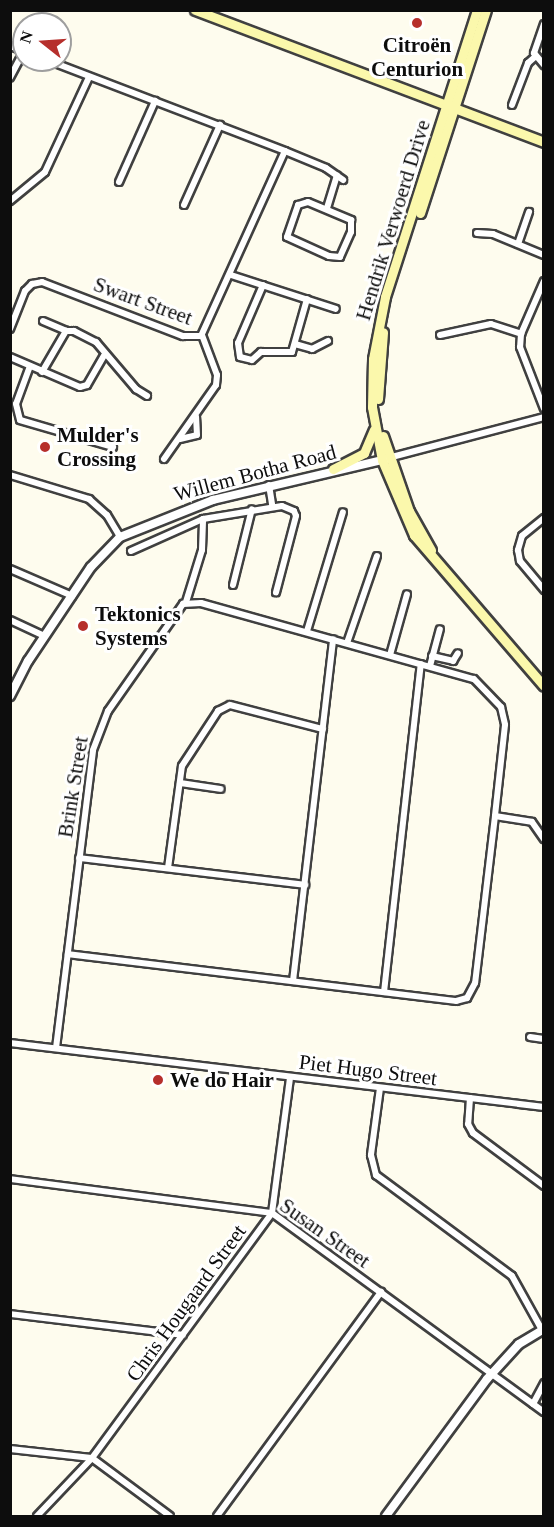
<!DOCTYPE html>
<html>
<head>
<meta charset="utf-8">
<style>
  body { margin:0 }
  #map { position:relative; width:554px; height:1527px; overflow:hidden; background:#fefcee; font-family:"Times New Roman",serif }
  div>[style] { position:absolute }
  .roads { filter:drop-shadow(2px 0 #404040) drop-shadow(-2px 0 #404040) drop-shadow(0 2px #404040) drop-shadow(0 -2px #404040) }
  .minor>* { height:6px; margin:-3px; padding:0 3px; transform-origin:3px; border-radius:3px; background:#fff }
  .tertiary>* { height:8px; margin:-4px; padding:0 4px; transform-origin:4px; border-radius:4px; background:#fff }
  .secondary>* { height:9px; margin:-4.5px; padding:0 4.5px; transform-origin:4.5px; border-radius:4.5px; background:#fbf8ac }
  .dots>* { width:16px; height:16px; translate:-50% -50%; box-sizing:border-box; border:3px solid #fff; border-radius:50% }
  span { translate:-50% -50%; white-space:nowrap; text-align:center; line-height:1.15; -webkit-text-stroke:6px #fff; paint-order:stroke }
  .poi-label { font-size:21px; color:#0d0d0d; font-weight:700 }
  .left { translate:0 -50%; text-align:left }
  .street-label { font-size:21px; color:#0d0d0d }
  .frame { position:absolute; inset:0; border:12px solid #0d0d0d; pointer-events:none }
  .north { position:absolute; left:12px; top:12px; width:60px; height:60px; box-sizing:border-box; background:#fff; border:2px solid #9e9e9e; border-radius:50%; rotate:287deg; font-size:16px; font-weight:700; line-height:24px; text-align:center; color:#0d0d0d }
  .north::after { content:''; display:block; margin:auto; width:21px; height:27px; background:#b62f2c; clip-path:polygon(50% 0,100% 100%,50% 72%,0 100%) }
</style>
</head>
<body>
<div id="map">
  <div class="roads">
    <div class="minor">
      <i style="left:544px;top:24px;width:31px;rotate:109deg"></i>
      <i style="left:534px;top:53px;width:16px;rotate:50deg"></i>
      <i style="left:10px;top:46px;width:15px;rotate:20deg"></i>
      <i style="left:24px;top:51px;width:30px;rotate:118deg"></i>
      <i style="left:47px;top:60px;width:255px;rotate:20.9deg"></i>
      <i style="left:285px;top:151px;width:44px;rotate:22.5deg"></i>
      <i style="left:326px;top:168px;width:21px;rotate:35deg"></i>
      <i style="left:512px;top:105px;width:45px;rotate:-69.1deg"></i>
      <i style="left:528px;top:63px;width:9px;rotate:-41deg"></i>
      <i style="left:119px;top:182px;width:89px;rotate:-66deg"></i>
      <i style="left:10px;top:201px;width:45px;rotate:-39.6deg"></i>
      <i style="left:45px;top:172px;width:105px;rotate:-65.1deg"></i>
      <i style="left:308px;top:202px;width:47px;rotate:22.7deg"></i>
      <i style="left:351px;top:220px;width:12px;rotate:90deg"></i>
      <i style="left:351px;top:232px;width:27px;rotate:114deg"></i>
      <i style="left:340px;top:257px;width:11px;rotate:-175deg"></i>
      <i style="left:329px;top:256px;width:46px;rotate:-155.7deg"></i>
      <i style="left:287px;top:237px;width:34px;rotate:-71deg"></i>
      <i style="left:298px;top:205px;width:10px;rotate:-17deg"></i>
      <i style="left:184px;top:205px;width:88px;rotate:-65.8deg"></i>
      <i style="left:327px;top:208px;width:34px;rotate:-73deg"></i>
      <i style="left:477px;top:233px;width:16px;rotate:4deg"></i>
      <i style="left:493px;top:234px;width:55px;rotate:22.4deg"></i>
      <i style="left:518px;top:244px;width:34px;rotate:-71deg"></i>
      <i style="left:231px;top:275px;width:110px;rotate:17.9deg"></i>
      <i style="left:544px;top:281px;width:58px;rotate:113.5deg"></i>
      <i style="left:521px;top:334px;width:13px;rotate:94deg"></i>
      <i style="left:520px;top:347px;width:66px;rotate:68.8deg"></i>
      <i style="left:263px;top:285px;width:63px;rotate:113.3deg"></i>
      <i style="left:238px;top:343px;width:14px;rotate:82deg"></i>
      <i style="left:240px;top:357px;width:12px;rotate:14deg"></i>
      <i style="left:252px;top:360px;width:12px;rotate:-42deg"></i>
      <i style="left:261px;top:352px;width:31px"></i>
      <i style="left:292px;top:352px;width:55px;rotate:-74.2deg"></i>
      <i style="left:43px;top:321px;width:25px;rotate:23deg"></i>
      <i style="left:10px;top:329px;width:41px;rotate:-68.5deg"></i>
      <i style="left:25px;top:291px;width:10px;rotate:-45deg"></i>
      <i style="left:32px;top:284px;width:10px;rotate:-11deg"></i>
      <i style="left:42px;top:282px;width:151px;rotate:21deg"></i>
      <i style="left:183px;top:336px;width:18px"></i>
      <i style="left:201px;top:336px;width:203px;rotate:-65.6deg"></i>
      <i style="left:440px;top:335px;width:52px;rotate:-12.2deg"></i>
      <i style="left:491px;top:324px;width:32px;rotate:18deg"></i>
      <i style="left:295px;top:344px;width:18px;rotate:16deg"></i>
      <i style="left:312px;top:349px;width:18px;rotate:-27deg"></i>
      <i style="left:10px;top:357px;width:76px;rotate:23.2deg"></i>
      <i style="left:80px;top:387px;width:7px;rotate:-16deg"></i>
      <i style="left:87px;top:385px;width:34px;rotate:-60deg"></i>
      <i style="left:30px;top:366px;width:40px;rotate:110.2deg"></i>
      <i style="left:16px;top:404px;width:16px;rotate:76deg"></i>
      <i style="left:20px;top:420px;width:97px;rotate:16.2deg"></i>
      <i style="left:42px;top:372px;width:48px;rotate:-59.7deg"></i>
      <i style="left:66px;top:331px;width:8px"></i>
      <i style="left:74px;top:331px;width:25px;rotate:27deg"></i>
      <i style="left:96px;top:342px;width:62px;rotate:49.6deg"></i>
      <i style="left:136px;top:389px;width:13px;rotate:32deg"></i>
      <i style="left:180px;top:439px;width:17px;rotate:-13deg"></i>
      <i style="left:197px;top:435px;width:18px;rotate:-93deg"></i>
      <i style="left:388px;top:458px;width:161px;rotate:-14.7deg"></i>
      <i style="left:164px;top:459px;width:90px;rotate:-54.9deg"></i>
      <i style="left:216px;top:385px;width:10px;rotate:-84deg"></i>
      <i style="left:217px;top:375px;width:43px;rotate:-110.6deg"></i>
      <i style="left:10px;top:475px;width:83px;rotate:16.9deg"></i>
      <i style="left:89px;top:499px;width:24px;rotate:42deg"></i>
      <i style="left:107px;top:515px;width:26px;rotate:59deg"></i>
      <i style="left:269px;top:485px;width:20px;rotate:81deg"></i>
      <i style="left:544px;top:518px;width:28px;rotate:141deg"></i>
      <i style="left:522px;top:536px;width:15px;rotate:106deg"></i>
      <i style="left:518px;top:550px;width:11px;rotate:80deg"></i>
      <i style="left:520px;top:561px;width:38px;rotate:50deg"></i>
      <i style="left:131px;top:551px;width:79px;rotate:-24deg"></i>
      <i style="left:203px;top:519px;width:80px;rotate:-9.3deg"></i>
      <i style="left:282px;top:506px;width:13px;rotate:23deg"></i>
      <i style="left:294px;top:511px;width:5px;rotate:68deg"></i>
      <i style="left:296px;top:516px;width:79px;rotate:104.7deg"></i>
      <i style="left:10px;top:569px;width:68px;rotate:23.5deg"></i>
      <i style="left:233px;top:585px;width:78px;rotate:-76deg"></i>
      <i style="left:186px;top:602px;width:54px;rotate:-72.9deg"></i>
      <i style="left:202px;top:550px;width:31px;rotate:-88deg"></i>
      <i style="left:10px;top:620px;width:38px;rotate:25deg"></i>
      <i style="left:307px;top:631px;width:124px;rotate:-73.2deg"></i>
      <i style="left:347px;top:643px;width:92px;rotate:-71deg"></i>
      <i style="left:390px;top:655px;width:63px;rotate:-74.4deg"></i>
      <i style="left:432px;top:656px;width:22px;rotate:13deg"></i>
      <i style="left:453px;top:661px;width:9px;rotate:-58deg"></i>
      <i style="left:430px;top:666px;width:38px;rotate:-75deg"></i>
      <i style="left:180px;top:783px;width:41px;rotate:8.3deg"></i>
      <i style="left:495px;top:816px;width:37px;rotate:9deg"></i>
      <i style="left:532px;top:822px;width:21px;rotate:55deg"></i>
      <i style="left:79px;top:858px;width:228px;rotate:6.8deg"></i>
      <i style="left:168px;top:868px;width:103px;rotate:-82.2deg"></i>
      <i style="left:182px;top:766px;width:66px;rotate:-56.8deg"></i>
      <i style="left:218px;top:711px;width:13px;rotate:-27deg"></i>
      <i style="left:230px;top:705px;width:96px;rotate:14.5deg"></i>
      <i style="left:293px;top:981px;width:344px;rotate:-83.3deg"></i>
      <i style="left:384px;top:992px;width:330px;rotate:-83.6deg"></i>
      <i style="left:530px;top:1037px;width:14px;rotate:8deg"></i>
      <i style="left:10px;top:1043px;width:538px;rotate:6.83deg"></i>
      <i style="left:56px;top:1048px;width:300px;rotate:-82.9deg"></i>
      <i style="left:93px;top:750px;width:42px;rotate:-69deg"></i>
      <i style="left:108px;top:711px;width:131px;rotate:-55deg"></i>
      <i style="left:183px;top:604px;width:18px;rotate:-3deg"></i>
      <i style="left:201px;top:603px;width:283px;rotate:15.6deg"></i>
      <i style="left:474px;top:679px;width:39px;rotate:46deg"></i>
      <i style="left:501px;top:707px;width:18px;rotate:77deg"></i>
      <i style="left:505px;top:725px;width:92px;rotate:96.3deg"></i>
      <i style="left:495px;top:816px;width:168px;rotate:96.8deg"></i>
      <i style="left:475px;top:983px;width:17px;rotate:118deg"></i>
      <i style="left:467px;top:998px;width:11px;rotate:165deg"></i>
      <i style="left:456px;top:1001px;width:391px;rotate:-173.1deg"></i>
      <i style="left:380px;top:1088px;width:68px;rotate:97.7deg"></i>
      <i style="left:371px;top:1155px;width:21px;rotate:76deg"></i>
      <i style="left:376px;top:1175px;width:169px;rotate:36.6deg"></i>
      <i style="left:512px;top:1276px;width:62px;rotate:60.9deg"></i>
      <i style="left:470px;top:1098px;width:26px;rotate:94deg"></i>
      <i style="left:468px;top:1124px;width:10px;rotate:61deg"></i>
      <i style="left:473px;top:1133px;width:89px;rotate:36.7deg"></i>
      <i style="left:10px;top:1179px;width:264px;rotate:7.4deg"></i>
      <i style="left:272px;top:1213px;width:337px;rotate:36.2deg"></i>
      <i style="left:10px;top:1314px;width:174px;rotate:6.9deg"></i>
      <i style="left:533px;top:1404px;width:24px;rotate:-62deg"></i>
      <i style="left:10px;top:1449px;width:82px;rotate:6.3deg"></i>
      <i style="left:92px;top:1458px;width:97px;rotate:36.6deg"></i>
      <i style="left:37px;top:1516px;width:80px;rotate:-46.5deg"></i>
      <i style="left:92px;top:1458px;width:304px;rotate:-53.7deg"></i>
      <i style="left:272px;top:1213px;width:136px;rotate:-82.4deg"></i>
      <i style="left:217px;top:1516px;width:278px;rotate:-53.8deg"></i>
    </div>
    <div class="tertiary">
      <i style="left:10px;top:696px;width:39px;rotate:-63deg"></i>
      <i style="left:28px;top:661px;width:113px;rotate:-56.2deg"></i>
      <i style="left:91px;top:567px;width:42px;rotate:-46deg"></i>
      <i style="left:120px;top:537px;width:100px;rotate:-21.7deg"></i>
      <i style="left:213px;top:500px;width:178px;rotate:-13.3deg"></i>
      <i style="left:386px;top:1516px;width:170px;rotate:-53.6deg"></i>
      <i style="left:487px;top:1379px;width:47px;rotate:-47.6deg"></i>
      <i style="left:519px;top:1344px;width:29px;rotate:-31deg"></i>
    </div>
    <div class="secondary">
      <i style="left:195px;top:10px;width:373px;rotate:20.7deg"></i>
      <i style="left:477px;top:10px;width:301px;rotate:107.8deg"></i>
      <i style="left:385px;top:297px;width:63px;rotate:101deg"></i>
      <i style="left:373px;top:359px;width:48px;rotate:91.2deg"></i>
      <i style="left:372px;top:407px;width:54px;rotate:79.3deg"></i>
      <i style="left:382px;top:460px;width:82px;rotate:66.9deg"></i>
      <i style="left:414px;top:535px;width:199px;rotate:49.3deg"></i>
      <i style="left:420px;top:213px;width:213px;rotate:-72deg"></i>
      <i style="left:378px;top:399px;width:67px;rotate:-85.7deg"></i>
      <i style="left:383px;top:436px;width:79px;rotate:70.9deg"></i>
      <i style="left:409px;top:511px;width:45px;rotate:60.6deg"></i>
      <i style="left:333px;top:469px;width:35px;rotate:-27deg"></i>
      <i style="left:364px;top:453px;width:25px;rotate:-67deg"></i>
    </div>
  </div>
  <div class="dots">
    <i style="left:417px;top:23px;background:#b62f2c"></i>
    <i style="left:45px;top:447px;background:#b62f2c"></i>
    <i style="left:83px;top:626px;background:#b62f2c"></i>
    <i style="left:158px;top:1080px;background:#b62f2c"></i>
  </div>
  <div class="poi-label">
    <span style="left:417px;top:57px">Citroën<br>Centurion</span>
    <span class="left" style="left:57px;top:447px">Mulder's<br>Crossing</span>
    <span class="left" style="left:95px;top:626px">Tektonics<br>Systems</span>
    <span class="left" style="left:170px;top:1080px">We do Hair</span>
  </div>
  <div class="street-label">
    <span style="left:393px;top:220px;rotate:-73deg">Hendrik Verwoerd Drive</span>
    <span style="left:143px;top:301px;rotate:20deg">Swart Street</span>
    <span style="left:255px;top:473px;rotate:-15deg">Willem Botha Road</span>
    <span style="left:73px;top:787px;rotate:-81deg">Brink Street</span>
    <span style="left:368px;top:1070px;rotate:7deg">Piet Hugo Street</span>
    <span style="left:325px;top:1233px;rotate:35deg">Susan Street</span>
    <span style="left:186px;top:1303px;rotate:-54deg">Chris Hougaard Street</span>
  </div>
  <div class="frame"></div>
  <div class="north">N</div>
</div>
</body>
</html>
